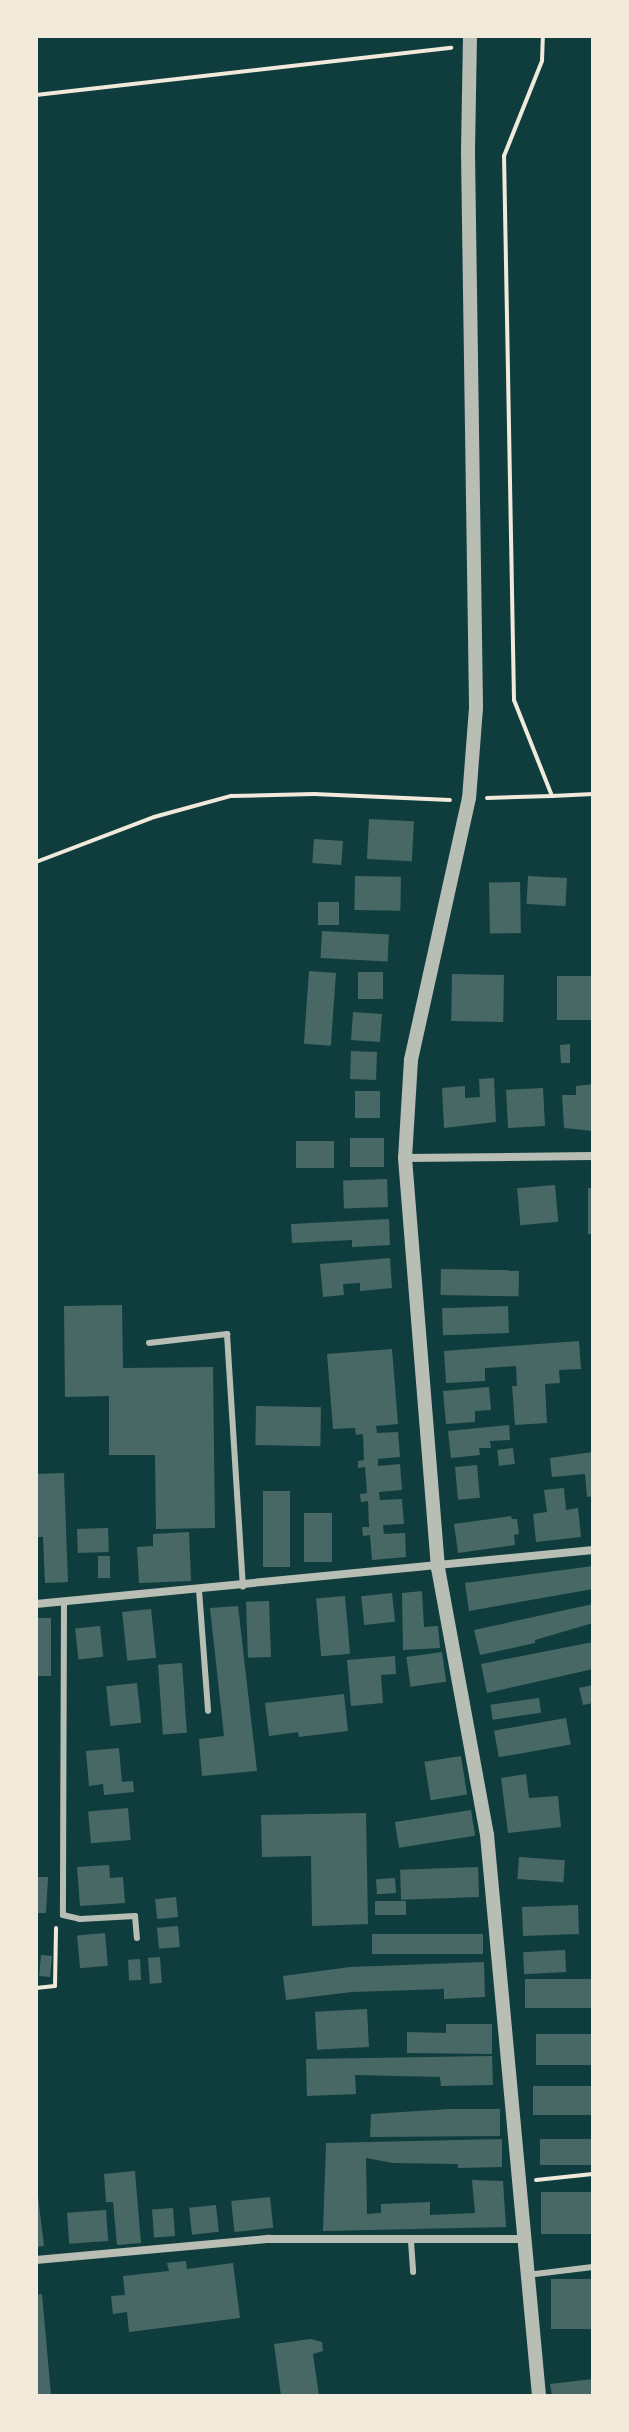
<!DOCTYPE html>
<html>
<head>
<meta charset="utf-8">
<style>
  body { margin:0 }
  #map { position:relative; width:629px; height:2432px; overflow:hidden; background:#0f3d3e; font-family:Cabin,sans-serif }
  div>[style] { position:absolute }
  .building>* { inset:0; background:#486865; transform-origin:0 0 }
  .path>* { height:4px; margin:-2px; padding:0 2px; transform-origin:2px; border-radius:2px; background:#f1e9da }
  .service>* { height:6px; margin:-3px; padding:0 3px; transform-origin:3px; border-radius:3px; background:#b8beb3 }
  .minor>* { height:8px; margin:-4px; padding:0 4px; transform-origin:4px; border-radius:4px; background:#b8beb3 }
  .tertiary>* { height:14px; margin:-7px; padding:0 7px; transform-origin:7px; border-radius:7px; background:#b8beb3 }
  span { translate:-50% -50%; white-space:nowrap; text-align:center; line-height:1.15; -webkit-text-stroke:6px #f1e9da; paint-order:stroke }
  .frame { position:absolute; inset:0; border:38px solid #f1e9da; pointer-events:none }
</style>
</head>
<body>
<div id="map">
  <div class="building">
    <i style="left:369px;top:819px;width:45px;height:40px;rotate:3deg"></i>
    <i style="left:314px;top:839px;width:29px;height:24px;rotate:4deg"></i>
    <i style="left:355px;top:876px;width:46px;height:34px;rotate:1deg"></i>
    <i style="left:528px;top:876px;width:39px;height:28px;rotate:3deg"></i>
    <i style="left:520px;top:882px;width:51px;height:31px;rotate:89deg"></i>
    <i style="left:318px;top:902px;width:21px;height:23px"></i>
    <i style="left:322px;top:931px;width:67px;height:27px;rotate:3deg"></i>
    <i style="left:309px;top:971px;width:27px;height:73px;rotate:4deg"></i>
    <i style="left:358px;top:972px;width:25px;height:27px"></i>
    <i style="left:452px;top:974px;width:52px;height:47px;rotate:1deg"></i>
    <i style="left:593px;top:976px;width:44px;height:36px;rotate:90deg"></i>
    <i style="left:353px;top:1012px;width:29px;height:28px;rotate:4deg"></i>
    <i style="clip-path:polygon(570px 1044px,570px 1063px,561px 1063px,560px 1045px)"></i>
    <i style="left:351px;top:1051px;width:26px;height:28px;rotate:2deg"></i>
    <i style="clip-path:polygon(494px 1078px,496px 1122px,444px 1128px,442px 1088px,465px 1086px,465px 1098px,480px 1097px,479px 1079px)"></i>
    <i style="clip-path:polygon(593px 1084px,593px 1131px,564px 1128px,562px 1095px,576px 1095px,576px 1086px)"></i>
    <i style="left:543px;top:1088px;width:38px;height:37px;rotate:87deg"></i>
    <i style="left:355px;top:1091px;width:25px;height:27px"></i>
    <i style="left:350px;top:1138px;width:34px;height:29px"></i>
    <i style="left:334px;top:1141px;width:27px;height:38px;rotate:90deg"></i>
    <i style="left:387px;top:1179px;width:28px;height:44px;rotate:88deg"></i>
    <i style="left:555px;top:1185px;width:37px;height:38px;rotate:85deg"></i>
    <i style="left:588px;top:1188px;width:5px;height:46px"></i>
    <i style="clip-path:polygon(389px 1219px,390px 1245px,352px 1247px,352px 1240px,292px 1243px,291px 1224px)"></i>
    <i style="clip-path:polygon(390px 1258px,392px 1288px,360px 1291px,360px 1283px,343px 1284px,344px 1295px,323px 1297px,320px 1264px)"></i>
    <i style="left:441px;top:1269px;width:78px;height:26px;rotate:1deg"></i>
    <i style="clip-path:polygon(122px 1305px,123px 1368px,213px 1367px,215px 1528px,156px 1529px,155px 1455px,109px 1455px,109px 1396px,65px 1397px,64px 1306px)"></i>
    <i style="left:508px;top:1306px;width:27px;height:66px;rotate:88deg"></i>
    <i style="clip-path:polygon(579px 1341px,581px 1369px,559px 1370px,560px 1383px,545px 1384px,547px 1423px,515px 1425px,512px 1386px,517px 1386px,516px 1366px,485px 1368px,485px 1381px,446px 1383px,444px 1351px)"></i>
    <i style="clip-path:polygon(392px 1349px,398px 1424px,376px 1426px,377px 1433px,398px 1432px,400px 1457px,378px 1459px,378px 1466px,400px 1464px,402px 1490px,379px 1492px,380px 1500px,402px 1499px,404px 1524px,383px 1525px,384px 1534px,405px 1533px,406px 1557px,372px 1560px,370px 1535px,363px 1536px,362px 1527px,369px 1527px,368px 1501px,361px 1502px,360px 1494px,367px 1493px,365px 1467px,358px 1468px,358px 1461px,364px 1460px,363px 1434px,356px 1435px,355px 1428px,333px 1429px,327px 1354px)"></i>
    <i style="clip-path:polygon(489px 1387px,491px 1410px,475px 1411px,475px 1422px,446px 1424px,443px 1391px)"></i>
    <i style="left:256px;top:1406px;width:65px;height:39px;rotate:1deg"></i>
    <i style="clip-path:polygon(509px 1425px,510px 1440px,490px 1441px,491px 1448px,479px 1448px,480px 1455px,451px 1458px,448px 1431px)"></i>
    <i style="left:513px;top:1448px;width:16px;height:16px;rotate:83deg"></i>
    <i style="clip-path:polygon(593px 1452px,593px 1496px,587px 1497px,585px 1474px,552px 1477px,550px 1458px)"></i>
    <i style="left:477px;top:1465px;width:33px;height:22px;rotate:85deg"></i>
    <i style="clip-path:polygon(64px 1473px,68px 1582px,45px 1583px,43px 1537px,36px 1537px,36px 1474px)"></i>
    <i style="clip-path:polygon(564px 1488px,566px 1510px,578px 1508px,581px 1537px,536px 1542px,533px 1514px,547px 1512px,544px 1490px)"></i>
    <i style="left:263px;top:1491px;width:27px;height:76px"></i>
    <i style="left:304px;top:1513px;width:28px;height:49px"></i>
    <i style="clip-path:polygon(511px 1516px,512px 1519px,517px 1519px,519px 1534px,514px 1535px,515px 1545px,458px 1553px,454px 1524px)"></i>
    <i style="left:108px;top:1528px;width:24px;height:31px;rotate:88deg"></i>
    <i style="clip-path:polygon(189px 1532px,191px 1581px,139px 1583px,137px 1547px,153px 1546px,153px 1534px)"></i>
    <i style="left:98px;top:1556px;width:12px;height:22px"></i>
    <i style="clip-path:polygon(593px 1566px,593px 1589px,469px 1611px,465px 1583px)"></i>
    <i style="clip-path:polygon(422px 1591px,424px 1627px,438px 1626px,440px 1648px,403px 1650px,402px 1593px)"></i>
    <i style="left:392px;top:1593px;width:29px;height:31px;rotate:84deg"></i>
    <i style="left:345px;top:1596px;width:58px;height:29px;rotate:85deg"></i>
    <i style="left:269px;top:1601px;width:56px;height:23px;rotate:88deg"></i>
    <i style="clip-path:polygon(593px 1604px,593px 1623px,535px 1640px,535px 1643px,480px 1655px,474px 1630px)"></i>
    <i style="clip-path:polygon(238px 1606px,257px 1771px,202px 1776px,199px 1739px,224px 1736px,210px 1608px)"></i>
    <i style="left:151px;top:1609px;width:49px;height:29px;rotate:84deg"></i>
    <i style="left:36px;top:1618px;width:15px;height:58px"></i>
    <i style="left:100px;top:1626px;width:31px;height:25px;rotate:84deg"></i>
    <i style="clip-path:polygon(593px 1642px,593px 1669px,487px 1693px,481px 1664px)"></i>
    <i style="left:442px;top:1652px;width:30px;height:36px;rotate:82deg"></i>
    <i style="clip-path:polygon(395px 1656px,396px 1674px,381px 1675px,383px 1703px,351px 1706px,347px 1660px)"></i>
    <i style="left:182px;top:1663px;width:70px;height:24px;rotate:86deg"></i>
    <i style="left:137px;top:1683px;width:40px;height:31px;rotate:84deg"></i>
    <i style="clip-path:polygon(593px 1685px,593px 1703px,583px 1705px,579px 1688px)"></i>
    <i style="clip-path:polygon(344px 1694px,348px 1731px,299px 1737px,298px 1732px,269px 1736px,265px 1703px)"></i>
    <i style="left:539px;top:1698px;width:15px;height:49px;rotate:82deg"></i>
    <i style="left:566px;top:1718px;width:27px;height:73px;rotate:80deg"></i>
    <i style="clip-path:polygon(119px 1748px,122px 1782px,133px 1781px,134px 1792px,104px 1795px,103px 1784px,89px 1786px,86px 1751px)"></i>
    <i style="left:461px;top:1756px;width:39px;height:37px;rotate:81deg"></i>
    <i style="clip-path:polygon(526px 1774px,529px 1798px,558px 1796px,561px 1827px,508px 1833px,501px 1778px)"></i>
    <i style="left:128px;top:1808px;width:32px;height:40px;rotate:85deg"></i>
    <i style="left:471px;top:1810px;width:26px;height:77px;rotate:81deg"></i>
    <i style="clip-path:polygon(366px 1813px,368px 1924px,312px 1926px,311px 1856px,262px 1857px,261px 1815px)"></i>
    <i style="left:519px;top:1857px;width:46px;height:22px;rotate:4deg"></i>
    <i style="clip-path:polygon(109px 1865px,110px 1878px,123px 1877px,125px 1903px,80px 1906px,77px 1867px)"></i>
    <i style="left:478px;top:1867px;width:30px;height:78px;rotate:88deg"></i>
    <i style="clip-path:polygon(36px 1877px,48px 1877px,46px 1913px,36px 1913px)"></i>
    <i style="left:395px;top:1878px;width:15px;height:19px;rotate:86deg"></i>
    <i style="left:176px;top:1897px;width:20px;height:21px;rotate:84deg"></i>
    <i style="left:406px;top:1901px;width:14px;height:31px;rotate:90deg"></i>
    <i style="left:578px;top:1905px;width:29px;height:56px;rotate:88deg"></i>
    <i style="left:178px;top:1926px;width:21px;height:21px;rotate:85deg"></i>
    <i style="left:105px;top:1933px;width:33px;height:28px;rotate:85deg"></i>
    <i style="left:483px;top:1934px;width:20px;height:111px;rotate:90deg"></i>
    <i style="left:565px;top:1950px;width:22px;height:42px;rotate:87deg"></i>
    <i style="left:41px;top:1955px;width:11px;height:21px;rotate:5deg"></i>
    <i style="left:160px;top:1957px;width:26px;height:12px;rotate:86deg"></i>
    <i style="left:140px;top:1959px;width:21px;height:12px;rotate:87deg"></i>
    <i style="clip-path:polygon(484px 1962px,485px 1997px,444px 1999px,444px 1989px,352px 1992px,286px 2000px,283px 1976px,350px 1967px)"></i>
    <i style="left:593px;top:1979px;width:29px;height:68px;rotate:90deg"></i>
    <i style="left:367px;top:2009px;width:38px;height:52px;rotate:87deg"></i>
    <i style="clip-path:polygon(446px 2024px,492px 2024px,492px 2054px,407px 2053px,407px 2032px,446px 2033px)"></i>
    <i style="left:593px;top:2034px;width:31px;height:57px;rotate:90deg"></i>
    <i style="clip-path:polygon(492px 2056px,493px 2085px,441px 2086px,440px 2077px,355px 2075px,356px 2094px,307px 2096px,306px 2059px)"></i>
    <i style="left:593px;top:2086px;width:29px;height:60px;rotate:90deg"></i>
    <i style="clip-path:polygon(450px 2109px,500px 2109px,500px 2136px,370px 2137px,371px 2114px)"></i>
    <i style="clip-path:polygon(502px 2139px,502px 2167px,458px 2168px,458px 2164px,393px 2163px,366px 2158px,367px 2214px,381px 2213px,381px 2204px,430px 2202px,430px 2215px,475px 2213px,472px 2180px,503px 2181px,506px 2227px,323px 2231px,326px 2143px)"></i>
    <i style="left:593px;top:2139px;width:26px;height:53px;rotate:90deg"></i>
    <i style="clip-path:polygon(135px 2171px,141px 2243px,117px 2245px,113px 2202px,106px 2202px,104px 2174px)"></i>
    <i style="clip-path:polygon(36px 2180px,44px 2246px,36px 2247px)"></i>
    <i style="left:593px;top:2192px;width:42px;height:52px;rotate:90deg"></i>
    <i style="left:270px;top:2197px;width:31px;height:39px;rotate:84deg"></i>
    <i style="left:216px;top:2205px;width:27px;height:27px;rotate:84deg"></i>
    <i style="left:173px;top:2208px;width:28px;height:21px;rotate:86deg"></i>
    <i style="left:106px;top:2210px;width:31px;height:39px;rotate:86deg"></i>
    <i style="clip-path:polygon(186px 2261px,187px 2269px,233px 2263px,240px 2318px,129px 2332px,127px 2312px,113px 2314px,111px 2296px,125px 2295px,123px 2276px,169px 2271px,167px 2263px)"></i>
    <i style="left:593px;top:2279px;width:50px;height:42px;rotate:90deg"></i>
    <i style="clip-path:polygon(42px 2294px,51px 2395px,36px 2396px,36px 2295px)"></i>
    <i style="clip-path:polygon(311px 2339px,322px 2342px,323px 2351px,313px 2354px,319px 2396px,281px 2396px,274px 2344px)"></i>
    <i style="clip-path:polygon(593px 2379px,593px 2396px,552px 2396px,550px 2384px)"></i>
  </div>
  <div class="path">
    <i style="left:36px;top:95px;width:418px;rotate:-6.5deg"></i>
    <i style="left:552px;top:796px;width:41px;rotate:-2.8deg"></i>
    <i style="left:487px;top:798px;width:65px;rotate:-1.8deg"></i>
    <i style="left:552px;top:796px;width:103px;rotate:-111.6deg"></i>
    <i style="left:514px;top:700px;width:544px;rotate:-91.05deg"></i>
    <i style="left:504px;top:156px;width:102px;rotate:-68.2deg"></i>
    <i style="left:542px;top:61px;width:25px;rotate:-88deg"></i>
    <i style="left:36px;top:862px;width:126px;rotate:-20.9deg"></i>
    <i style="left:154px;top:817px;width:80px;rotate:-15.3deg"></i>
    <i style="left:231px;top:796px;width:83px;rotate:-1.4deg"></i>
    <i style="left:314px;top:794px;width:136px;rotate:2.5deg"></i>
    <i style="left:36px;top:1988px;width:19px;rotate:-6deg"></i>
    <i style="left:55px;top:1986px;width:58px;rotate:-89deg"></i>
    <i style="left:536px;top:2180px;width:57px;rotate:-6deg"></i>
  </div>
  <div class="service">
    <i style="left:149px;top:1343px;width:79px;rotate:-6.6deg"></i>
    <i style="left:227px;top:1334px;width:253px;rotate:86.4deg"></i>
    <i style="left:199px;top:1590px;width:121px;rotate:85.7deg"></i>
    <i style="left:64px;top:1602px;width:313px;rotate:90.2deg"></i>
    <i style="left:63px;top:1915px;width:17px;rotate:13deg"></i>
    <i style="left:80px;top:1919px;width:55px;rotate:-3.1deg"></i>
    <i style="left:135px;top:1916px;width:22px;rotate:85deg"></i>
    <i style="left:411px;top:2241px;width:31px;rotate:86deg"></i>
    <i style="left:527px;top:2275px;width:66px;rotate:-6.9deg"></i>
  </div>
  <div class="minor">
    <i style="left:405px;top:1158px;width:188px;rotate:-0.6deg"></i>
    <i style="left:36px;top:1604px;width:560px;rotate:-5.54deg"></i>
    <i style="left:36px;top:2260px;width:234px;rotate:-5.2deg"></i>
    <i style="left:269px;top:2239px;width:255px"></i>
  </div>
  <div class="tertiary">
    <i style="left:470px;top:36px;width:117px;rotate:91deg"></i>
    <i style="left:468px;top:153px;width:555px;rotate:89.17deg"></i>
    <i style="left:476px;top:708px;width:90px;rotate:94.4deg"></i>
    <i style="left:469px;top:798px;width:268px;rotate:102.5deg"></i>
    <i style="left:411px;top:1060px;width:98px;rotate:93.5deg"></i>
    <i style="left:405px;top:1158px;width:411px;rotate:85.4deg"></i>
    <i style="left:438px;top:1568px;width:271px;rotate:79.6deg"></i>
    <i style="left:487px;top:1835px;width:563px;rotate:84.7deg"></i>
  </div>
  <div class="frame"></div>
</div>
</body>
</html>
